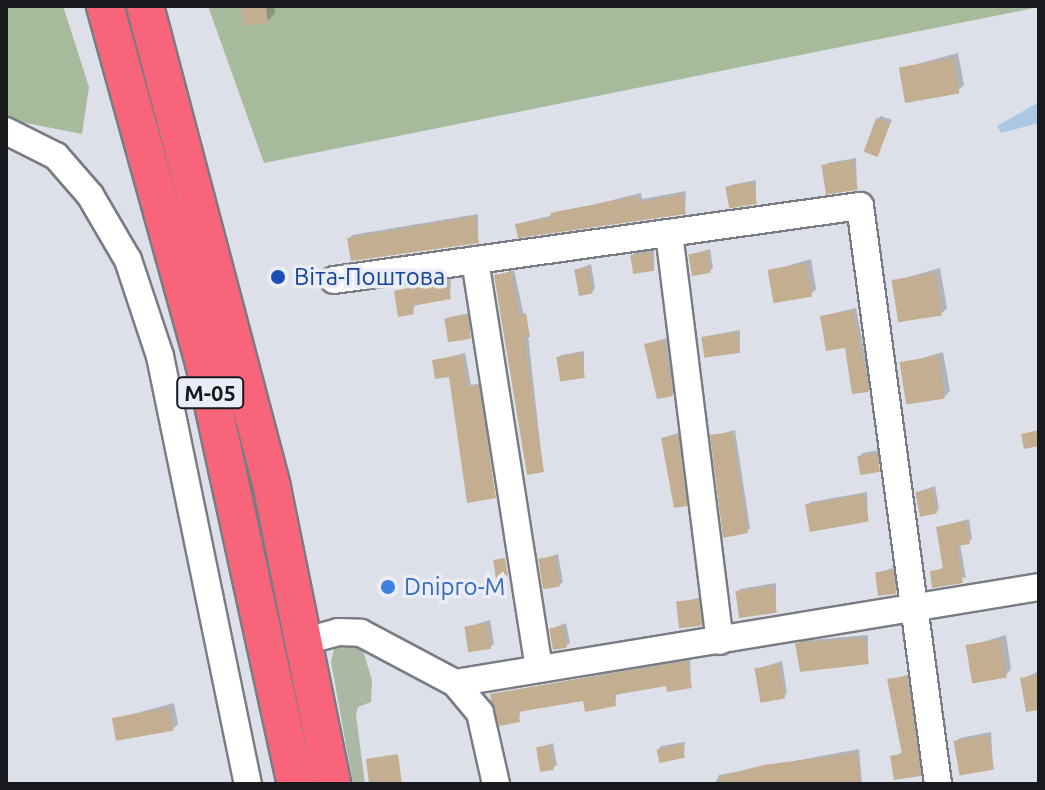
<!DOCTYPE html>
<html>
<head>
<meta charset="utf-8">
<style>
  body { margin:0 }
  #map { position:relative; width:1045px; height:790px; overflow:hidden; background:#dde0e8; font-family:Ubuntu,sans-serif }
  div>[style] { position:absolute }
  .green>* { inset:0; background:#abb8a3 }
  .forest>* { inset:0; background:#a7ba9c }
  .water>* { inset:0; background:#acc7e1 }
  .shadow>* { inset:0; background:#0003 }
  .building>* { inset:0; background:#c4ae91; transform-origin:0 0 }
  .roads { filter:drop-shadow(2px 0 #797c83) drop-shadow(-2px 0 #797c83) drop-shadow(0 2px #797c83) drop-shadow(0 -2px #797c83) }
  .minor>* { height:26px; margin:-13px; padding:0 13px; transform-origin:13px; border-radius:13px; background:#fff }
  .highway>* { height:36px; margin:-18px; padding:0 18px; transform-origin:18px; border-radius:18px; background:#f8657b }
  .dots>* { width:22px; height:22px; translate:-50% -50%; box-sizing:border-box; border:4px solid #eaedf5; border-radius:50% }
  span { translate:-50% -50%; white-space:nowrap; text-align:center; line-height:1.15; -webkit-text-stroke:7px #eaedf5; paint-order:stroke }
  .shield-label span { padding:2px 6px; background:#eaedf5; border:2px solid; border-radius:6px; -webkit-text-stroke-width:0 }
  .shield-label { font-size:22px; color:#18191c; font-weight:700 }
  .transit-label { font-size:24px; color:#164399 }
  .left { translate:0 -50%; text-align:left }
  .shop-label { font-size:24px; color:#366cbe }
  .frame { position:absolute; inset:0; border:8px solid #18191c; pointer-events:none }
</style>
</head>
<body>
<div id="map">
  <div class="green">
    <i style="clip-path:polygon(336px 641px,361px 644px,372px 680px,371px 702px,358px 707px,356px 715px,365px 784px,353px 784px,331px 662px)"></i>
  </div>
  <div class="forest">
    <i style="clip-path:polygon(6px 6px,63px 6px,89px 87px,82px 134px,6px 119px)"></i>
    <i style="clip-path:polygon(208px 6px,1039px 6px,1039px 7px,264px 163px)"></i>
  </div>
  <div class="water">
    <i style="clip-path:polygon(1039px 102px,1039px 123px,1001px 133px,997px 126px)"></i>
  </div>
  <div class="shadow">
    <i style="clip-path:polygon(243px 6px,274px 6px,275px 13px,267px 21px)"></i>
    <i style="clip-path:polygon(958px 53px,964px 85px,958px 91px,902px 68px)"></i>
    <i style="clip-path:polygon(881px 116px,892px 120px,877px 155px,877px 119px)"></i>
    <i style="clip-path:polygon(856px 158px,857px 188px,824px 166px,828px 163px)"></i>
    <i style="clip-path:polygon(756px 180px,756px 202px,727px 188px,731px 185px)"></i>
    <i style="clip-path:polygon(686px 191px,685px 212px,517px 224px,641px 193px,642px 199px)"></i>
    <i style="clip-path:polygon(478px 214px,478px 242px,349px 239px,352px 235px)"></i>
    <i style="clip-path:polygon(654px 249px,654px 269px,632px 255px,636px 252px)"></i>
    <i style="clip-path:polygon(710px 249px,713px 268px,710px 271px,690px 255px)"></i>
    <i style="clip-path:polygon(811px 259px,816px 289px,811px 294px,770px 271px)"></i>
    <i style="clip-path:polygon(591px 264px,595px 288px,592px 292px,576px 270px)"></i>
    <i style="clip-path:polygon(940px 268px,947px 308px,941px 314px,894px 281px)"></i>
    <i style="clip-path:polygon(514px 270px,528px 335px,543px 470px,496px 276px)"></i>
    <i style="clip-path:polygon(451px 278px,450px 297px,415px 304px,413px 313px,396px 291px)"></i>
    <i style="clip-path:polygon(856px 308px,871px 386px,868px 390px,846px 346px,822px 316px)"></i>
    <i style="clip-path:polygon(470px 313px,470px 338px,446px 320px,450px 317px)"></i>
    <i style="clip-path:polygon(740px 330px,740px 351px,704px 339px,707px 336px)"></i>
    <i style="clip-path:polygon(667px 338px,676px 391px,672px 394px,646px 344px)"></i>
    <i style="clip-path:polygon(584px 351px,584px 376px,558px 358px,561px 355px)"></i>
    <i style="clip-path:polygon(943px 352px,950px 391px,944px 397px,902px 364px)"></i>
    <i style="clip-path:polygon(465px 353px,471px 385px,481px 383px,495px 497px,451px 374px,434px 361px)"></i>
    <i style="clip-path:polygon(735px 430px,750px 528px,747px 531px,713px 436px)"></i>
    <i style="clip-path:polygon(681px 432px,689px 500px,686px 504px,663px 438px)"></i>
    <i style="clip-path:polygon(880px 450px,879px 470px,859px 457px,863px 453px)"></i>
    <i style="clip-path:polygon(935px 486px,939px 509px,936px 512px,917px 492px)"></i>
    <i style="clip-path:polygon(867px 492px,868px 520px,807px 505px,811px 502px)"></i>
    <i style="clip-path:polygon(969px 519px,972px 539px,960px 544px,966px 578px,932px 572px,945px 567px,938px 527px)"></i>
    <i style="clip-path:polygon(558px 554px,563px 582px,559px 585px,540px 560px)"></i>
    <i style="clip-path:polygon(896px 567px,899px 589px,895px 592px,877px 573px)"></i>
    <i style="clip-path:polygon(776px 583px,776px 611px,737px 593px,740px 589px)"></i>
    <i style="clip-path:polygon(701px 597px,704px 621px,701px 624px,678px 604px)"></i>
    <i style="clip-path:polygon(490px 620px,494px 644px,490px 647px,466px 627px)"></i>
    <i style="clip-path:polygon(566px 623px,570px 643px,566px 646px,551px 629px)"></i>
    <i style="clip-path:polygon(868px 635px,868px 662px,797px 644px,801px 641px)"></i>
    <i style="clip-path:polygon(1006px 635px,1011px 669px,1006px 675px,969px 646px)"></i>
    <i style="clip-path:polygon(690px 659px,691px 686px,667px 683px,617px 692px,615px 705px,585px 699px,521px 709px,519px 720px,492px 694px)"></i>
    <i style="clip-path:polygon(782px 661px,787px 693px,784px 696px,756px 669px)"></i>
    <i style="clip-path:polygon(1039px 671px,1039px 708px,1022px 679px)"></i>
    <i style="clip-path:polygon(910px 674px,923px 770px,920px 774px,892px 757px,903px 752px,890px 680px)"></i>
    <i style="clip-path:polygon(174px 703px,178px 724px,172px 730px,114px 719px)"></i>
    <i style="clip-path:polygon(991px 732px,993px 767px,956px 741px,960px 738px)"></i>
    <i style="clip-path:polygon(685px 742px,684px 756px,658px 750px,661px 746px)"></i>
    <i style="clip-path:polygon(553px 743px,557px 765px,553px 768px,538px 748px)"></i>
    <i style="clip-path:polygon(859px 749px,862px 784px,715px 784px,719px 775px)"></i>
  </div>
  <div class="building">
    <i style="clip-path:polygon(241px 6px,266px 6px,268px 23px,244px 26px)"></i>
    <i style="left:953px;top:58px;width:36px;height:55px;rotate:80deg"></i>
    <i style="left:876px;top:118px;width:15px;height:36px;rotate:20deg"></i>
    <i style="left:853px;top:160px;width:30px;height:32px;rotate:81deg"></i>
    <i style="left:753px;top:182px;width:22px;height:28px;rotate:80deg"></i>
    <i style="clip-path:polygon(682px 194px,686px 214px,518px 238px,515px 224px,551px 218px,550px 213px,637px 196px,638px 202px)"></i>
    <i style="clip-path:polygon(475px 216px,479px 243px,351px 261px,347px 238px)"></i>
    <i style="left:707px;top:251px;width:22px;height:19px;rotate:80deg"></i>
    <i style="left:651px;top:252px;width:19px;height:21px;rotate:81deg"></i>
    <i style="left:806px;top:263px;width:34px;height:39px;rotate:80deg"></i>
    <i style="left:588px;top:267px;width:27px;height:14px;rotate:80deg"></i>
    <i style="clip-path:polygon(511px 272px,519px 315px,526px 313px,530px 337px,524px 338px,544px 472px,527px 475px,494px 275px)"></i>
    <i style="left:935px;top:273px;width:43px;height:44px;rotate:81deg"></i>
    <i style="clip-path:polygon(448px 280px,451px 299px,412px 306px,414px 314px,398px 317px,394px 291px)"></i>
    <i style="clip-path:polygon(853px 310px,869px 392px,852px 394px,845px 348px,826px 351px,820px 316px)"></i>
    <i style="left:467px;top:315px;width:24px;height:23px;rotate:81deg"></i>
    <i style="left:737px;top:332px;width:21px;height:36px;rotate:82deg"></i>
    <i style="clip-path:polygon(664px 340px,673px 396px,657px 399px,644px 344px)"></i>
    <i style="left:581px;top:353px;width:25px;height:25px;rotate:81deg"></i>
    <i style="clip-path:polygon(462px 355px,468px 387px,478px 385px,496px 498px,467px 503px,449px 377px,435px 379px,432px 360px)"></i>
    <i style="left:938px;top:356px;width:43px;height:39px;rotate:81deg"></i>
    <i style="clip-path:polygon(1039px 430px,1039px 446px,1024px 449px,1021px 434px)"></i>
    <i style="clip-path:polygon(732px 432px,748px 533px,723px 538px,710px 435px)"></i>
    <i style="clip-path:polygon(678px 435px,687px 506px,674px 508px,661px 438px)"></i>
    <i style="left:877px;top:453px;width:19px;height:20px;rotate:81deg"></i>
    <i style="left:932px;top:489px;width:25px;height:17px;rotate:79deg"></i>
    <i style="left:864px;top:494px;width:28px;height:60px;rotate:80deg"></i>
    <i style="clip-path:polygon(966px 521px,970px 544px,957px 546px,963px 583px,932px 588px,930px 571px,943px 569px,936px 527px)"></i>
    <i style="left:555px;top:556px;width:31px;height:17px;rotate:81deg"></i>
    <i style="left:505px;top:558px;width:18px;height:12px;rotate:81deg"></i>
    <i style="left:893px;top:570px;width:24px;height:18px;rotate:83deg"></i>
    <i style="left:773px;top:586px;width:27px;height:38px;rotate:82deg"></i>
    <i style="left:699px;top:599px;width:27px;height:23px;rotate:84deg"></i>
    <i style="left:487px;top:623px;width:26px;height:23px;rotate:81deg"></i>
    <i style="left:563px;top:626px;width:22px;height:14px;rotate:80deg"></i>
    <i style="clip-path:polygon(865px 638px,869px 664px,800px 672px,795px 643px)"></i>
    <i style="left:1000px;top:639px;width:39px;height:35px;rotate:80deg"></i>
    <i style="clip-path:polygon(687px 661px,692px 688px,667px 692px,666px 686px,614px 695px,616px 706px,585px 712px,583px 701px,518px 712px,520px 722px,499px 726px,491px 701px,490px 694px)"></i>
    <i style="left:779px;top:664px;width:35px;height:25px;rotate:80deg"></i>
    <i style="clip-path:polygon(1039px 675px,1039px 710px,1026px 712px,1020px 678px)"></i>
    <i style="clip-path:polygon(907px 676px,921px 776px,894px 780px,890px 756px,902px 754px,887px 679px)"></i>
    <i style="left:169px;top:708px;width:23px;height:58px;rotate:80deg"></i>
    <i style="left:988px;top:735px;width:35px;height:35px;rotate:80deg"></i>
    <i style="left:682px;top:744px;width:14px;height:26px;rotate:78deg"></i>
    <i style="left:550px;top:745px;width:25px;height:14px;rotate:81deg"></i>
    <i style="clip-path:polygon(856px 753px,861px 784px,719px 784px,719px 777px,763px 765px)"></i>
    <i style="clip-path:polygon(398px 754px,402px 784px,369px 784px,366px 759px)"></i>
  </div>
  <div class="roads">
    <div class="minor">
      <i style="left:6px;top:131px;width:56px;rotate:26.6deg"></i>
      <i style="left:56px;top:156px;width:52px;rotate:48.9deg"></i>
      <i style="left:90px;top:195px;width:75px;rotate:59.7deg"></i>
      <i style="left:128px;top:260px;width:101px;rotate:71.6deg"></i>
      <i style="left:160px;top:356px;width:437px;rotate:78.4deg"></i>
      <i style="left:669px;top:233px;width:411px;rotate:82.9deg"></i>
      <i style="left:475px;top:260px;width:414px;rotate:81.1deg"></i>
      <i style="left:334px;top:280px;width:531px;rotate:-8.01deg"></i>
      <i style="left:860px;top:206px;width:583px;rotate:82.31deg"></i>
      <i style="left:305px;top:641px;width:34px;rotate:-15deg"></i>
      <i style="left:338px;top:632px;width:23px;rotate:2deg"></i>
      <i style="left:361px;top:633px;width:106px;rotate:28deg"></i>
      <i style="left:455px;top:683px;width:592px;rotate:-9.33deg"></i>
      <i style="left:455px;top:683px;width:39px;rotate:50deg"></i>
      <i style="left:480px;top:713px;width:73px;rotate:77.3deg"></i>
    </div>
    <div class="highway">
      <i style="left:105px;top:6px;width:370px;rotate:74.5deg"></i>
      <i style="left:204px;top:363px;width:431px;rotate:77.7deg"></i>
      <i style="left:145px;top:6px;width:498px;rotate:75.2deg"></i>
      <i style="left:272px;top:488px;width:302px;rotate:78.5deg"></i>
    </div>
  </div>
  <div class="dots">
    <i style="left:278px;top:277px;background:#1a4fb4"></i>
    <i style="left:388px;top:587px;background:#3f7fe0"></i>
  </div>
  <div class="shield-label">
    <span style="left:210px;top:393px">М-05</span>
  </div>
  <div class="transit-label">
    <span class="left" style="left:294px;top:277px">Віта-Поштова</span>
  </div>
  <div class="shop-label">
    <span class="left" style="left:404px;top:587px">Dnipro-M</span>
  </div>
  <div class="frame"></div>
</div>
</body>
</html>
